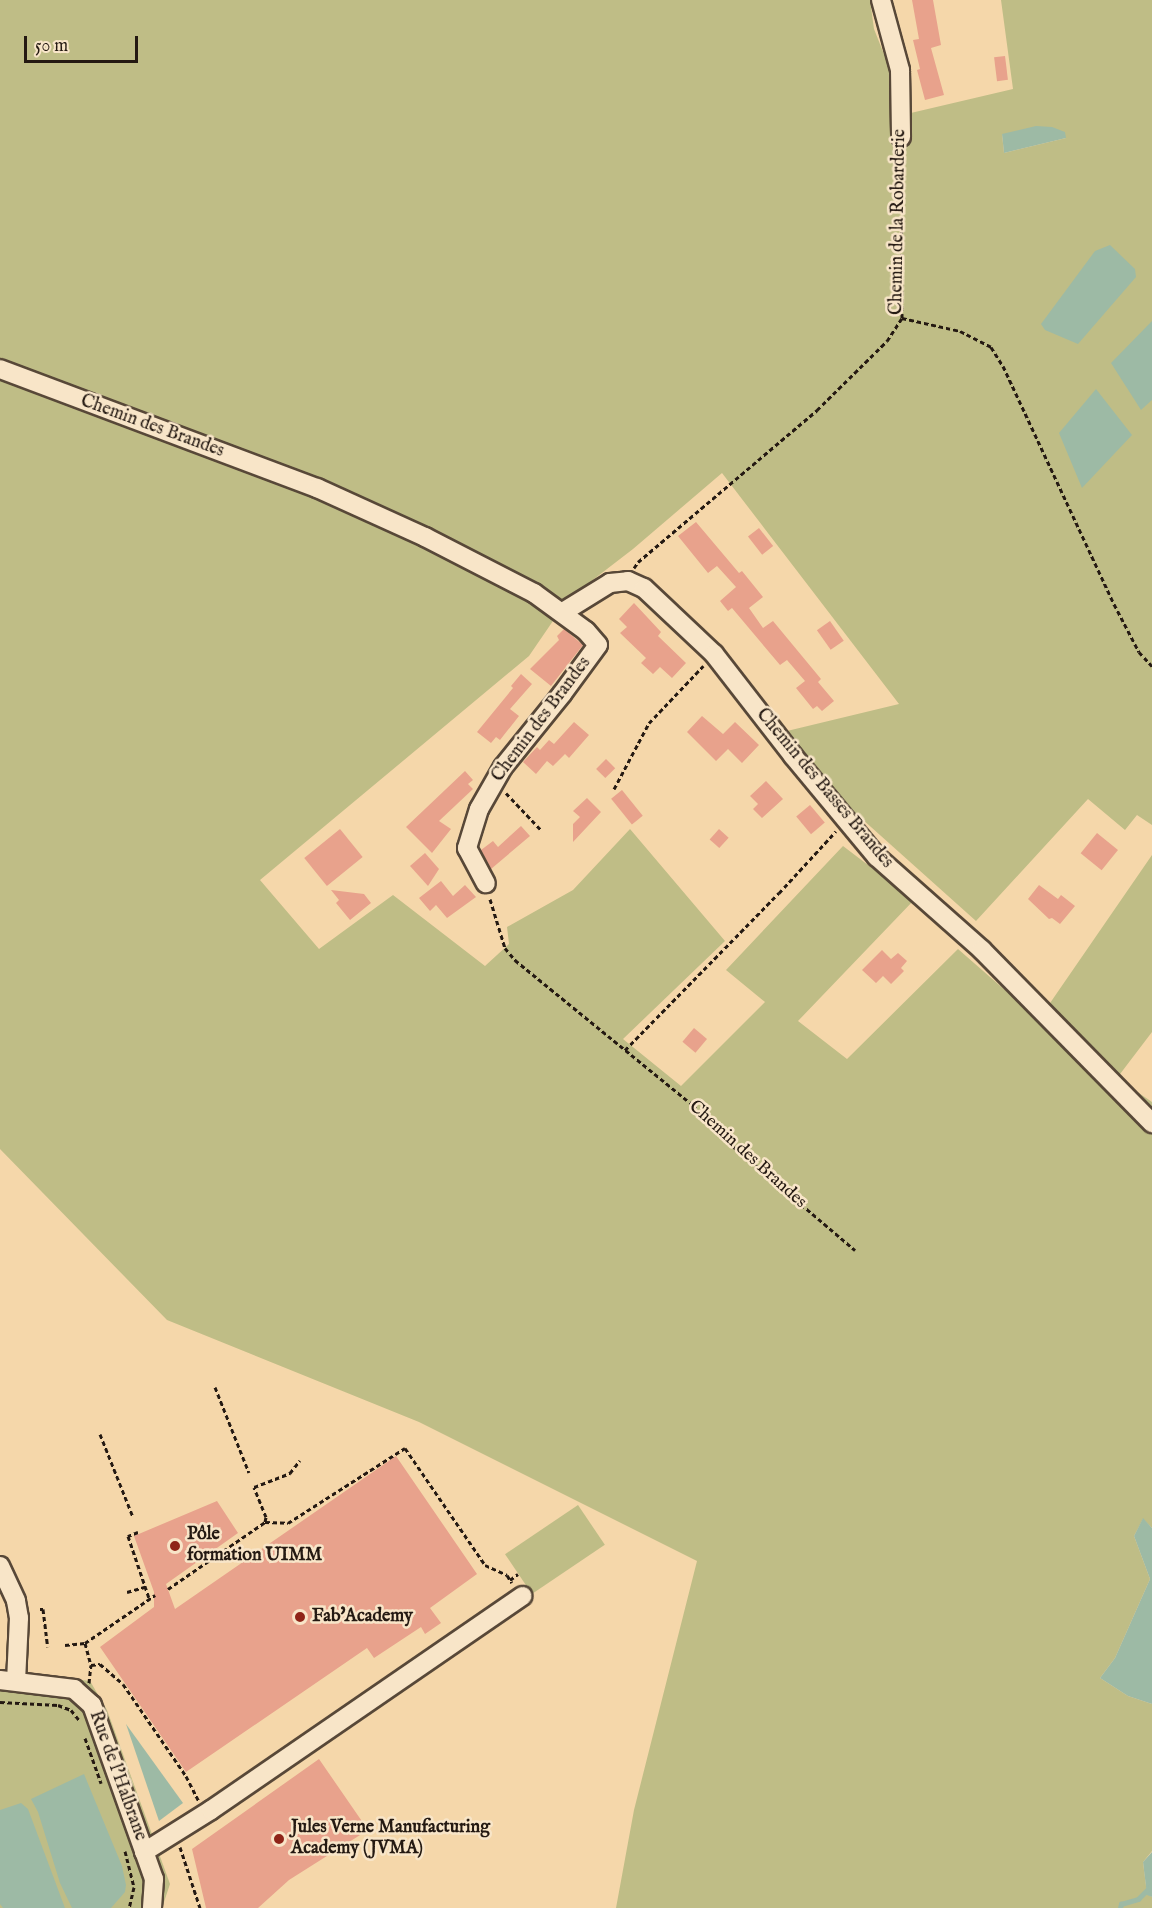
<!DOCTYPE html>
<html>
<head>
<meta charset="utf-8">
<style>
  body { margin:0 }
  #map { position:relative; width:1152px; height:1908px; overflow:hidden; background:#f5d7aa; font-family:"IM FELL English",serif }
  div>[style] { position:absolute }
  .green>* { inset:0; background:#bfbd86; transform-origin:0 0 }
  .water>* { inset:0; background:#9dbaa5 }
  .stream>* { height:4.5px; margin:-2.25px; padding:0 2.25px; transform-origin:2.25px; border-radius:2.25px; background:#9dbaa5 }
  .building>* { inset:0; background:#e8a28c; transform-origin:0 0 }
  .path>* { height:3px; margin-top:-1.5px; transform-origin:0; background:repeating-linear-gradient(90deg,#241912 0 4.5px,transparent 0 7.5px) }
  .roads { filter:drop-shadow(2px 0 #584838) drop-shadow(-2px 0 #584838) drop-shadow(0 2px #584838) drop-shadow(0 -2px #584838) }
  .minor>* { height:18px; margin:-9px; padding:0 9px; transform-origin:9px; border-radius:9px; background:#f8e5c8 }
  .dots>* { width:16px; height:16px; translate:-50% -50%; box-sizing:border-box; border:3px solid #f8e5c8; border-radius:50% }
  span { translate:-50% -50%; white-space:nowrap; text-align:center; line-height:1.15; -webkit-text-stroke:5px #f8e5c8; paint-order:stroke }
  .street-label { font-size:18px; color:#241912 }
  .poi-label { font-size:18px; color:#241912; font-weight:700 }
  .left { translate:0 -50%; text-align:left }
  .scale { position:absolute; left:24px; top:36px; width:114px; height:27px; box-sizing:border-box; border:3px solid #241912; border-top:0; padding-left:8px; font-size:18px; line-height:21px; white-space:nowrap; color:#241912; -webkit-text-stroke:4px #f8e5c8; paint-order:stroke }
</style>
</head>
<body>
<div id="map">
  <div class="green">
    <i style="clip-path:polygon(evenodd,0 0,870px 0,874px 29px,895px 82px,898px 116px,1013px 89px,1001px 0,1152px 0,1152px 825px,1137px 815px,1125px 830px,1088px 799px,976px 921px,852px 810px,787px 731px,899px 704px,722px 473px,633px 549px,568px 599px,529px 656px,260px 880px,319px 949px,393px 895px,485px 966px,509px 944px,507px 927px,573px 890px,630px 829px,725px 941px,623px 1039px,681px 1086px,765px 1002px,726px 970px,843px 846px,914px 900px,798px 1021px,847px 1059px,958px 949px,1037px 1018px,1048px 1006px,1152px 855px,1152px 1032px,1117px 1078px,1152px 1102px,1152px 1528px,1143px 1519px,1134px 1536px,1150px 1579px,1115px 1658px,1100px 1678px,1128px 1696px,1152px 1704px,1152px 1851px,1143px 1862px,1147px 1894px,1152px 1897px,1152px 1908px,616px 1908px,634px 1810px,697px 1561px,419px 1422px,167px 1320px,0 1149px,0 0,1002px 134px,1066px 138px,1004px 153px,1002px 134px)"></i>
    <i style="left:578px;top:1505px;width:48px;height:88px;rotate:56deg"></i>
    <i style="clip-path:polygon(0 1669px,90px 1681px,107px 1710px,170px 1884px,162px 1908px,0 1908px)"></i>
  </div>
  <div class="water">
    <i style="clip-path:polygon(1036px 126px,1052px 127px,1065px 132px,1066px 138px,1004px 153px,1002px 134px)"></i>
    <i style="clip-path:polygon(1110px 245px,1135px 269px,1136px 277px,1078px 344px,1045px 330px,1041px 324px,1095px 251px)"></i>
    <i style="clip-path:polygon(1152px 321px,1152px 400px,1141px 410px,1111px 363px)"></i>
    <i style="clip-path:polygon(1096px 389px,1132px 435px,1082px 488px,1059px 433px)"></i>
    <i style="clip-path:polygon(1143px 1518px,1152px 1528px,1152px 1704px,1128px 1696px,1100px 1678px,1115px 1658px,1150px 1579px,1134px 1536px)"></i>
    <i style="clip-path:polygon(126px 1724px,183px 1803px,159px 1821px)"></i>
    <i style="clip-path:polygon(84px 1774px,122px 1866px,126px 1885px,125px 1892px,111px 1908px,72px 1908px,60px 1883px,38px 1812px,31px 1799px)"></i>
    <i style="clip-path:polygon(21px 1803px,28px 1809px,65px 1908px,3px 1908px,0 1904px,0 1810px)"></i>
    <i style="clip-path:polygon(1152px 1852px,1152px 1897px,1147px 1895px,1143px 1862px)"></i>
  </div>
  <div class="stream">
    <i style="left:1120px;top:1908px;width:4px;rotate:-76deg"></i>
    <i style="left:1121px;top:1904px;width:18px;rotate:-16deg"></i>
    <i style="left:1138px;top:1899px;width:20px;rotate:-45deg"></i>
  </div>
  <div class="building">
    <i style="clip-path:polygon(912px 0,933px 0,941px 45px,931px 48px,944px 95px,925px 100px,917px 70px,920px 69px,913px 40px,919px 39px)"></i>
    <i style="left:1005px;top:56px;width:24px;height:11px;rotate:83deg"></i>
    <i style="clip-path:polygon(696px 522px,739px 573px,742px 571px,763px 597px,749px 608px,763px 628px,773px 621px,821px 679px,818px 682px,834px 701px,822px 711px,817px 706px,813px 709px,796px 688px,805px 681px,787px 660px,780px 665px,732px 608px,728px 611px,720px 601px,736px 587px,717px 566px,708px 573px,678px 536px)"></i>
    <i style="left:759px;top:528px;width:23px;height:14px;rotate:52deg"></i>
    <i style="clip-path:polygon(634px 603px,661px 632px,658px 636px,686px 663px,672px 678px,660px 667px,653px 674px,641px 663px,646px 658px,620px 633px,627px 627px,619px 619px)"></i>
    <i style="left:830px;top:621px;width:24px;height:16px;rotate:55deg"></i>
    <i style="clip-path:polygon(564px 629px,583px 645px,551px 686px,530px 669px,559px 640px,557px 636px)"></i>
    <i style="clip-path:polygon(521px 674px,532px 684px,510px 709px,519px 716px,500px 740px,496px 737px,491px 743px,477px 732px,513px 688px,511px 686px)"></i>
    <i style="clip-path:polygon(702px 716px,723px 734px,735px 722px,759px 745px,742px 763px,728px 749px,716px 761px,687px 732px)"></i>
    <i style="clip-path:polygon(574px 722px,589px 735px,569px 758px,565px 754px,553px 766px,547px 761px,536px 774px,523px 762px,537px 747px,540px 750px,549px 740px,554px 744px)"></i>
    <i style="left:606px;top:759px;width:13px;height:14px;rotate:45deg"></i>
    <i style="clip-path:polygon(465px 771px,473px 780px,468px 784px,473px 789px,439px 821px,451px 829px,432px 853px,406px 827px)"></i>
    <i style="clip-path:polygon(766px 781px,783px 799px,762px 818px,753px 809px,758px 804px,750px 796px)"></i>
    <i style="left:622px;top:790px;width:33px;height:14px;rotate:51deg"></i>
    <i style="clip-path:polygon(587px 798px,601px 812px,573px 842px,573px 824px,580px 817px,573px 811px)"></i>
    <i style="left:810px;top:805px;width:23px;height:18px;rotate:50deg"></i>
    <i style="clip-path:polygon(521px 826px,530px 836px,491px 869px,481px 850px,493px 841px,498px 847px)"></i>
    <i style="left:340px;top:829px;width:36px;height:46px;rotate:51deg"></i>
    <i style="left:719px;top:829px;width:13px;height:14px;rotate:42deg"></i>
    <i style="left:1097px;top:833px;width:27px;height:26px;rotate:39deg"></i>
    <i style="clip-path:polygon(425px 853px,439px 869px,428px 886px,410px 866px)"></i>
    <i style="clip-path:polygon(441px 881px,453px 896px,465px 885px,476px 897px,447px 918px,436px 905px,430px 911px,419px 898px)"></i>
    <i style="clip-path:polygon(1039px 885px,1058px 899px,1061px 895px,1075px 906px,1060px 924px,1052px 918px,1049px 919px,1028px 899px)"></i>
    <i style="clip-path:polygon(331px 890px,364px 894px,371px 903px,350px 920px,336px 903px,339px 900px)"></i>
    <i style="clip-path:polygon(882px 950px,891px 959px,898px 953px,907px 961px,901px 968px,904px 971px,891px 984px,883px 976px,876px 983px,862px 970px)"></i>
    <i style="left:694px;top:1028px;width:17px;height:18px;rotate:40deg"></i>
    <i style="clip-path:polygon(396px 1456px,477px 1574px,430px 1608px,441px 1623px,425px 1634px,421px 1627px,374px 1658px,367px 1648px,186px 1772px,100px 1647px,154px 1607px,154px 1592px,134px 1536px,217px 1501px,238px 1533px,166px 1584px,175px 1609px)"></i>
    <i style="clip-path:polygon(319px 1759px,368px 1830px,289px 1880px,258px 1908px,206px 1908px,192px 1849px)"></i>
  </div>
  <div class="path">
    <i style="left:902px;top:318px;width:59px;rotate:12.6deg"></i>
    <i style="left:960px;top:331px;width:35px;rotate:27deg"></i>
    <i style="left:991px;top:347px;width:22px;rotate:58deg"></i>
    <i style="left:1003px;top:366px;width:263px;rotate:65deg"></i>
    <i style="left:1114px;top:604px;width:54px;rotate:62.5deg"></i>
    <i style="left:1139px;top:652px;width:19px;rotate:47deg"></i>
    <i style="left:634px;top:568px;width:7px;rotate:-56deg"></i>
    <i style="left:638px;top:562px;width:235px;rotate:-40.3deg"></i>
    <i style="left:817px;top:410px;width:98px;rotate:-44.6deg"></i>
    <i style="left:887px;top:341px;width:27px;rotate:-57deg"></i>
    <i style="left:902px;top:318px;width:165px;rotate:-90.3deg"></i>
    <i style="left:614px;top:789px;width:75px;rotate:-62.1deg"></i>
    <i style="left:649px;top:723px;width:79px;rotate:-46.5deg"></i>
    <i style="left:506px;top:793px;width:50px;rotate:46.6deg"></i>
    <i style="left:490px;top:899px;width:51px;rotate:73deg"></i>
    <i style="left:505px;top:948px;width:16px;rotate:50deg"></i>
    <i style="left:515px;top:960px;width:230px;rotate:39.2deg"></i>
    <i style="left:693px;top:1105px;width:42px;rotate:47.9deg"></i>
    <i style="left:721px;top:1136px;width:176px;rotate:40.4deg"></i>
    <i style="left:625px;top:1050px;width:220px;rotate:-45.6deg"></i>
    <i style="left:779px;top:893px;width:84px;rotate:-47.4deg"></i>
    <i style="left:215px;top:1387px;width:92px;rotate:68.4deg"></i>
    <i style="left:100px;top:1434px;width:89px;rotate:68.3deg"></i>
    <i style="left:265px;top:1522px;width:5px;rotate:-79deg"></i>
    <i style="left:266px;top:1517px;width:32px;rotate:-112deg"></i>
    <i style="left:254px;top:1487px;width:39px;rotate:-21deg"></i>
    <i style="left:290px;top:1473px;width:16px;rotate:-52deg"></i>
    <i style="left:138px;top:1532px;width:11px;rotate:158deg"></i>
    <i style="left:128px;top:1536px;width:65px;rotate:71.3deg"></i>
    <i style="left:510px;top:1580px;width:10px;rotate:-37deg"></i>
    <i style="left:168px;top:1589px;width:118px;rotate:-34.6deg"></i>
    <i style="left:265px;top:1522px;width:23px;rotate:2deg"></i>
    <i style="left:288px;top:1523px;width:139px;rotate:-32.7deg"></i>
    <i style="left:405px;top:1448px;width:142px;rotate:55.6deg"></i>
    <i style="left:485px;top:1565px;width:24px;rotate:24deg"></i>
    <i style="left:507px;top:1575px;width:9px;rotate:58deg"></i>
    <i style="left:127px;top:1592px;width:19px;rotate:-16deg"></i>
    <i style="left:40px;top:1609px;width:3px"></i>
    <i style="left:43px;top:1609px;width:38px;rotate:83deg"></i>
    <i style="left:85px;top:1643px;width:23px;rotate:75deg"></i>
    <i style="left:91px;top:1665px;width:9px;rotate:-6deg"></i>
    <i style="left:100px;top:1664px;width:30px;rotate:41deg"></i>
    <i style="left:123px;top:1684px;width:112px;rotate:55.6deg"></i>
    <i style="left:186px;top:1776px;width:28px;rotate:63deg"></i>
    <i style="left:65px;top:1645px;width:20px;rotate:-6deg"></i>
    <i style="left:85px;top:1643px;width:85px;rotate:-34.4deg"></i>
    <i style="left:89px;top:1683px;width:18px;rotate:-84deg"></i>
    <i style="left:0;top:1702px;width:58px;rotate:3deg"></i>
    <i style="left:58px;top:1705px;width:14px;rotate:21deg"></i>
    <i style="left:71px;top:1710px;width:13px;rotate:51deg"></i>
    <i style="left:85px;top:1738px;width:48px;rotate:70.4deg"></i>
    <i style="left:180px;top:1847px;width:64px;rotate:71.8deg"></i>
    <i style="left:125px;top:1851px;width:37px;rotate:76deg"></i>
    <i style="left:134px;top:1887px;width:22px;rotate:103deg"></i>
  </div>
  <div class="roads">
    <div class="minor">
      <i style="left:881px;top:0;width:73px;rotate:74.8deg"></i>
      <i style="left:900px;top:70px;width:67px;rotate:89.1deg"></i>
      <i style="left:0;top:369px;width:339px;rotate:20.6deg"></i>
      <i style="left:317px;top:488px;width:119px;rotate:24.4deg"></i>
      <i style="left:425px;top:537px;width:123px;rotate:27.2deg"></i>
      <i style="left:534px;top:593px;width:64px;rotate:36.2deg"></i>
      <i style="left:586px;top:631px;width:18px;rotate:49deg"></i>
      <i style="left:598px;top:645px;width:61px;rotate:126.3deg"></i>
      <i style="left:562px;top:694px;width:94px;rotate:128.9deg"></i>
      <i style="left:503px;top:767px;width:48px;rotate:119.7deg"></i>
      <i style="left:479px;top:809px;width:41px;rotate:107.1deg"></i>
      <i style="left:467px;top:848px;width:40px;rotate:62deg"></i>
      <i style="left:563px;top:612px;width:55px;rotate:-31.7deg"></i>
      <i style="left:610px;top:583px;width:18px;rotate:-6deg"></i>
      <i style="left:628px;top:581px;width:17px;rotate:24deg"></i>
      <i style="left:644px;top:588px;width:96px;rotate:43.3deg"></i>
      <i style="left:714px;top:654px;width:129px;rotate:52.2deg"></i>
      <i style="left:793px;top:756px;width:131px;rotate:50.3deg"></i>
      <i style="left:877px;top:857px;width:140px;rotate:41.5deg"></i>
      <i style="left:982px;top:950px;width:243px;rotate:45.5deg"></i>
      <i style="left:0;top:1566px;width:38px;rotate:65deg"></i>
      <i style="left:16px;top:1601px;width:17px;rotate:80deg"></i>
      <i style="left:19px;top:1618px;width:63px;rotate:92.7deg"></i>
      <i style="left:0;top:1680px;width:75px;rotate:6.9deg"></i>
      <i style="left:74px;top:1689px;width:24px;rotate:42deg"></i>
      <i style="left:92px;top:1705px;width:185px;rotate:70.4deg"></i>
      <i style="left:154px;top:1879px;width:29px;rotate:94deg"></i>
      <i style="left:144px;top:1852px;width:79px;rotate:-32.1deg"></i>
      <i style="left:211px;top:1810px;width:378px;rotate:-34.5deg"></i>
    </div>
  </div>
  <div class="dots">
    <i style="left:175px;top:1546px;background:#8f2418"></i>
    <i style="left:300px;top:1617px;background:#8f2418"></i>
    <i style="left:279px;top:1839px;background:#8f2418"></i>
  </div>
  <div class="street-label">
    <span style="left:899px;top:222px;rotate:-89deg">Chemin de la Robarderie</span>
    <span style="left:152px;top:427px;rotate:20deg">Chemin des Brandes</span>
    <span style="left:542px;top:720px;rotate:-53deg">Chemin des Brandes</span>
    <span style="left:824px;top:789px;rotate:50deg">Chemin des Basses Brandes</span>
    <span style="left:747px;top:1155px;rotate:42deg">Chemin des Brandes</span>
    <span style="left:117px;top:1776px;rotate:70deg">Rue de l'Halbrane</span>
  </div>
  <div class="poi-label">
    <span class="left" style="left:187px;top:1546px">Pôle<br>formation UIMM</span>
    <span class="left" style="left:312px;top:1617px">Fab'Academy</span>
    <span class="left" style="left:291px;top:1839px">Jules Verne Manufacturing<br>Academy (JVMA)</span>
  </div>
  <div class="scale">50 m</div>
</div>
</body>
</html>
